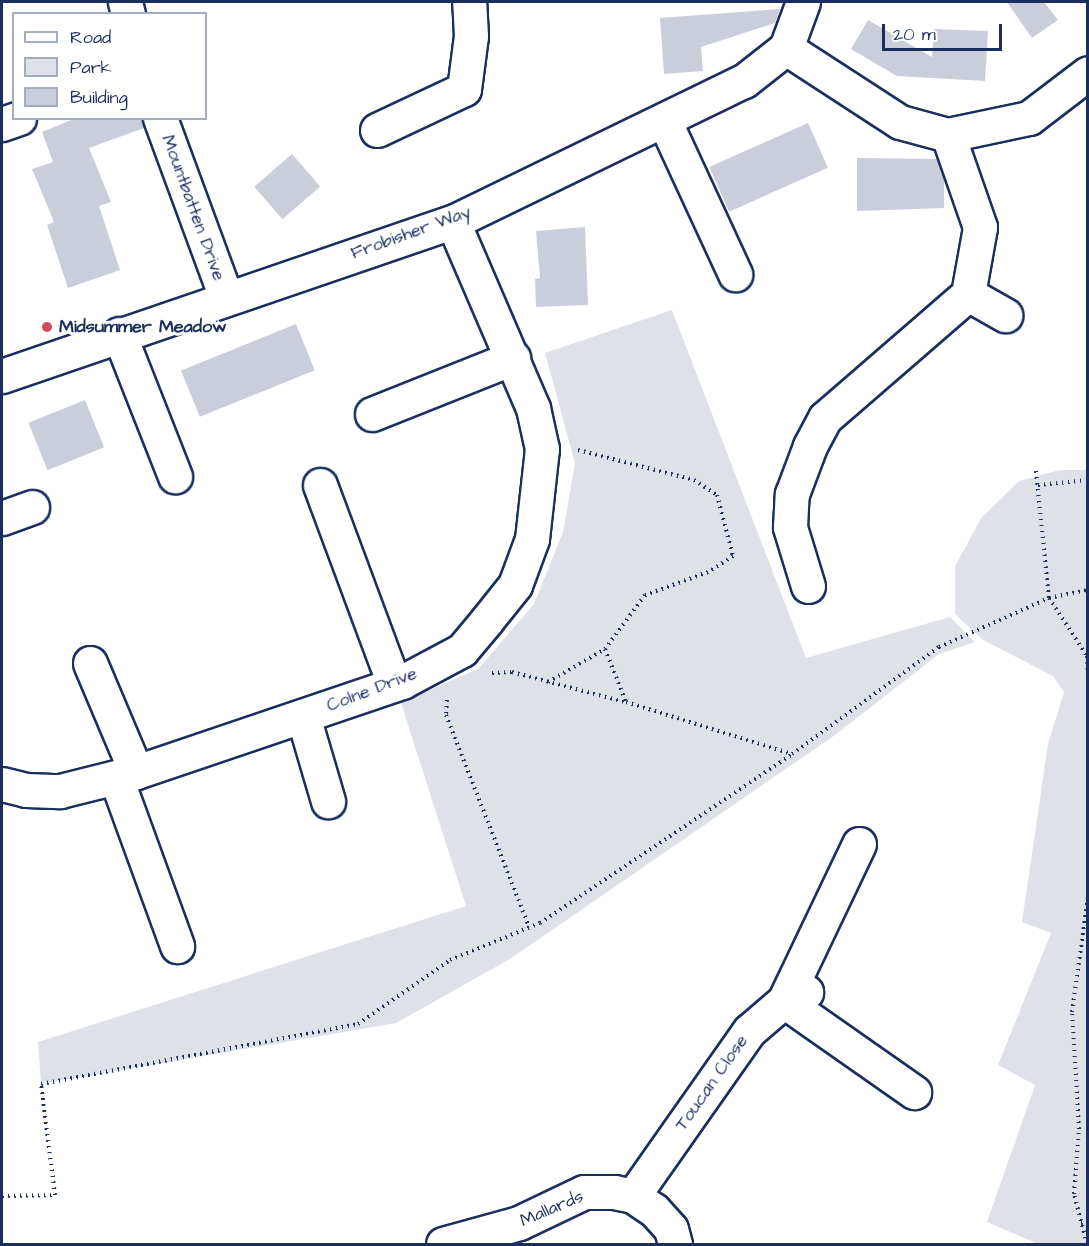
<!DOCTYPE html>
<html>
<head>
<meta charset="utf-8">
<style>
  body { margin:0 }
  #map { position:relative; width:1089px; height:1246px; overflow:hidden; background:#fff; font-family:"Architects Daughter",sans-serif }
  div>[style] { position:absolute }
  .green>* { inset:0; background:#dee1e7 }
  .building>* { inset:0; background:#caceda; transform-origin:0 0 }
  .path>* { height:4px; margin-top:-2px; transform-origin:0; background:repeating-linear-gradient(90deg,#1b2f5e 0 1.5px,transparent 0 6px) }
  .roads { filter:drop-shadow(2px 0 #1b2f5e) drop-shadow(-2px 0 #1b2f5e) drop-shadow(0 2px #1b2f5e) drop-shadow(0 -2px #1b2f5e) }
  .minor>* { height:33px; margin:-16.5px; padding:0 16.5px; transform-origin:16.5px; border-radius:16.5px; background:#fff }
  .dots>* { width:16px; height:16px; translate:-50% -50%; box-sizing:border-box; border:3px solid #fff; border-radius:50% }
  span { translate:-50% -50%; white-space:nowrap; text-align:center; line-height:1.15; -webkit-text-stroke:6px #fff; paint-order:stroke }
  .street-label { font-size:18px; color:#1b2f5e }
  .poi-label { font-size:18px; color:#1b2f5e; font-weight:700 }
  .left { translate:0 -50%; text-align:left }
  .frame { position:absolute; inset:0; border:3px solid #1b2f5e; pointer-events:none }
  .legend { position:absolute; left:12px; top:12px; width:195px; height:108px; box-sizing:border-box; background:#fff; border:2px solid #a4acbf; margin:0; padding:8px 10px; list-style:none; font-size:18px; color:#1b2f5e }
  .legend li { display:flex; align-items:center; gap:12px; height:30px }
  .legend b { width:30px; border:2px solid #a4acbf }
  .scale { position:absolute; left:882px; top:24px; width:120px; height:27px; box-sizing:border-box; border:3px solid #1b2f5e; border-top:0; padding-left:8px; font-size:18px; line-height:21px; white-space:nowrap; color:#1b2f5e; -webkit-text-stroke:4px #fff; paint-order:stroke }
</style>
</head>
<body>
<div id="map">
  <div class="green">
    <i style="clip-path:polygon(672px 310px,806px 658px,950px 617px,975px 642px,939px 654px,835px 735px,510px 959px,396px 1023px,41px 1084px,38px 1042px,466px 906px,401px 703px,479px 668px,534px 604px,563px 532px,575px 463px,545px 353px)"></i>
    <i style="clip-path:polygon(1060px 470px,1088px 470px,1087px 1244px,1038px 1244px,987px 1222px,1035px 1085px,998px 1065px,1051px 933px,1022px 922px,1048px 744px,1064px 692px,1053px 676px,983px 640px,955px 614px,955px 566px,982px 517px,1019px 481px)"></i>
  </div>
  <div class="building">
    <i style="clip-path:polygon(1007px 2px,1044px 2px,1058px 20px,1032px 38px)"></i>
    <i style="clip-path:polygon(780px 9px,775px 23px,701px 47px,703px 71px,664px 74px,660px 18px)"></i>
    <i style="clip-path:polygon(868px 20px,932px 57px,934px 29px,988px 31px,985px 81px,897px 76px,851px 49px)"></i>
    <i style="clip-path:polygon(76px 118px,142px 118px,144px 128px,89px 148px,111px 202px,99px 206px,120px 270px,68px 288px,47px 225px,54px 222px,32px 169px,53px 162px,42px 132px)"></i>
    <i style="left:808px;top:123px;width:49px;height:108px;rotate:66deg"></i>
    <i style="left:292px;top:154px;width:43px;height:50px;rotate:49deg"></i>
    <i style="clip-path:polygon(857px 158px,937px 159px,944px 180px,944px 208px,857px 211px)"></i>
    <i style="clip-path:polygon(585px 227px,588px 305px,536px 307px,535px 279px,540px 278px,536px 231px)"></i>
    <i style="left:296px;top:324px;width:50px;height:124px;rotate:68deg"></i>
    <i style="left:85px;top:400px;width:51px;height:61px;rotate:68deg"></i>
  </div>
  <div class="path">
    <i style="left:578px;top:450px;width:120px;rotate:14.5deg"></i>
    <i style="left:694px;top:480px;width:27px;rotate:33deg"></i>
    <i style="left:717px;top:495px;width:63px;rotate:75.3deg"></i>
    <i style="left:733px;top:556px;width:30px;rotate:147deg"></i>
    <i style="left:708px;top:572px;width:67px;rotate:159.9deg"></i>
    <i style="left:645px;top:595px;width:67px;rotate:126.5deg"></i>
    <i style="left:605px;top:649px;width:57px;rotate:68.4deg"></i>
    <i style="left:626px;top:702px;width:174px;rotate:17.4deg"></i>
    <i style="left:1036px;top:471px;width:128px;rotate:84.2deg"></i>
    <i style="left:1049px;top:598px;width:69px;rotate:56.8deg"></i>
    <i style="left:1087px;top:656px;width:22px;rotate:87deg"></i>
    <i style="left:1038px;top:485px;width:50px;rotate:-5.7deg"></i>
    <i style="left:492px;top:673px;width:20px;rotate:-3deg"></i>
    <i style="left:512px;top:672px;width:117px;rotate:14.9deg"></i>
    <i style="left:548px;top:682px;width:66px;rotate:-30.1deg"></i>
    <i style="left:447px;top:700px;width:15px;rotate:94deg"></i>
    <i style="left:446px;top:715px;width:228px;rotate:68.6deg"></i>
    <i style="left:2px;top:1196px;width:53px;rotate:-1.1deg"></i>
    <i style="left:55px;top:1195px;width:112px;rotate:-97.2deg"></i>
    <i style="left:41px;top:1084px;width:323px;rotate:-10.7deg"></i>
    <i style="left:358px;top:1024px;width:112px;rotate:-34.8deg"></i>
    <i style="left:450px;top:960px;width:97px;rotate:-22.3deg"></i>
    <i style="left:540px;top:923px;width:303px;rotate:-33.8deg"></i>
    <i style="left:792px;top:754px;width:182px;rotate:-36.1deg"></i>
    <i style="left:939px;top:647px;width:120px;rotate:-24deg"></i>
    <i style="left:1049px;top:598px;width:40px;rotate:-12deg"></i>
    <i style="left:1081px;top:1223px;width:7px;rotate:-8deg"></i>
    <i style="left:1087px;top:1244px;width:52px;rotate:-104.6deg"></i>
    <i style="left:1074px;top:1194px;width:65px;rotate:-85.6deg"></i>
    <i style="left:1079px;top:1129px;width:117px;rotate:-93.4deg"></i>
    <i style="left:1072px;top:1012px;width:117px;rotate:-82.1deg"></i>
  </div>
  <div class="roads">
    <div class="minor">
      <i style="left:125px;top:2px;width:12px;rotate:76deg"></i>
      <i style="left:786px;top:48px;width:136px;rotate:33deg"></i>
      <i style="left:900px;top:122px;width:50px;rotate:15.2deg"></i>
      <i style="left:948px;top:135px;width:83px;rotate:-11.9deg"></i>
      <i style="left:1029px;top:118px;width:74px;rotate:-37.3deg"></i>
      <i style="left:160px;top:118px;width:191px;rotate:69.8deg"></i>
      <i style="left:664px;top:120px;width:170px;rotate:65.2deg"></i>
      <i style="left:2px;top:124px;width:18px;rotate:-19deg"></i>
      <i style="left:377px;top:130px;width:96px;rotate:-25.2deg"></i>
      <i style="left:464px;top:89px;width:53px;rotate:-82.5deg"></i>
      <i style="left:471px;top:36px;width:34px;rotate:-93deg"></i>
      <i style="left:968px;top:294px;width:43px;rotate:29.6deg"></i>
      <i style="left:119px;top:334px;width:153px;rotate:68.5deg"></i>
      <i style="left:2px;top:376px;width:477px;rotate:-18.9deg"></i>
      <i style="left:453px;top:222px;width:323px;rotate:-25.9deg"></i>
      <i style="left:744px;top:81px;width:53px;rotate:-38.2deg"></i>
      <i style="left:786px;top:48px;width:49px;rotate:-69.7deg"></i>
      <i style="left:372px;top:414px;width:152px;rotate:-21.7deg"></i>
      <i style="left:320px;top:485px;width:212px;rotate:69.6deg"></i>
      <i style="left:2px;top:518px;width:32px;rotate:-20deg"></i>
      <i style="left:808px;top:586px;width:62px;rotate:-107deg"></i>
      <i style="left:790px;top:527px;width:33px;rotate:-87deg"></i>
      <i style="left:792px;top:494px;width:51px;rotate:-69.4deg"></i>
      <i style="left:810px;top:446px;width:32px;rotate:-62deg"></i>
      <i style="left:825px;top:418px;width:189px;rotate:-40.9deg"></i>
      <i style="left:968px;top:294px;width:68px;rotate:-79.8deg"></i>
      <i style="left:980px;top:227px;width:97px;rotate:-109.2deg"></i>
      <i style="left:90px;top:663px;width:118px;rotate:67.1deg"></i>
      <i style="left:303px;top:716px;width:89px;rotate:73.6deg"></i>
      <i style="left:116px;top:778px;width:179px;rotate:70deg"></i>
      <i style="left:2px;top:784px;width:25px;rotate:14deg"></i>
      <i style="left:26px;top:790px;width:34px;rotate:2deg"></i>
      <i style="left:60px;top:791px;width:78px;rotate:-14deg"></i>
      <i style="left:136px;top:772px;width:281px;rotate:-18.7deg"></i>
      <i style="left:402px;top:682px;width:68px;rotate:-28.1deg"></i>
      <i style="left:462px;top:650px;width:39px;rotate:-50deg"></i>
      <i style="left:487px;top:620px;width:45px;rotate:-51.3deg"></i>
      <i style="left:515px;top:585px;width:49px;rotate:-69.7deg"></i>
      <i style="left:532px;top:539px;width:91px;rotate:-83.7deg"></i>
      <i style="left:542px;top:449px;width:42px;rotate:-102.4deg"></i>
      <i style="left:533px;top:408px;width:202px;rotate:-113.3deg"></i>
      <i style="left:859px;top:844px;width:174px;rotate:115.5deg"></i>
      <i style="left:784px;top:1001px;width:159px;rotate:35deg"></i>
      <i style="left:633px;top:1196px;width:202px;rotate:-54.9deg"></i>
      <i style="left:749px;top:1031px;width:46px;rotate:-40.6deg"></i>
      <i style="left:784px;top:1001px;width:24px;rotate:-22deg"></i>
      <i style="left:443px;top:1244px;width:79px;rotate:-15.4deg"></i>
      <i style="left:519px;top:1223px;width:72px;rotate:-25.5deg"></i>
      <i style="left:584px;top:1192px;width:30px"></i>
      <i style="left:614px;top:1192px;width:19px;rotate:12deg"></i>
      <i style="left:633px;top:1196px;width:25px;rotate:34deg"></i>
      <i style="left:654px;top:1210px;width:25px;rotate:48deg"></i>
      <i style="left:671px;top:1229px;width:16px;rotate:75deg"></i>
    </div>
  </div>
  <div class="dots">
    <i style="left:47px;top:327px;background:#d1495b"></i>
  </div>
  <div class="street-label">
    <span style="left:193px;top:208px;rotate:70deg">Mountbatten Drive</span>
    <span style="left:411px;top:233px;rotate:-20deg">Frobisher Way</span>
    <span style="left:372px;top:690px;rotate:-21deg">Colne Drive</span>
    <span style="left:712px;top:1083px;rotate:-55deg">Toucan Close</span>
    <span style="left:552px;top:1209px;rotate:-23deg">Mallards</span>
  </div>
  <div class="poi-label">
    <span class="left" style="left:59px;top:327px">Midsummer Meadow</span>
  </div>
  <div class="frame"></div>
  <ul class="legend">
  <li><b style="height:8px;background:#fff"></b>Road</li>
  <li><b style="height:16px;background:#dee1e7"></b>Park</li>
  <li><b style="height:16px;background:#caceda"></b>Building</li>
  </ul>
  <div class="scale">20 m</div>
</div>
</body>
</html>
